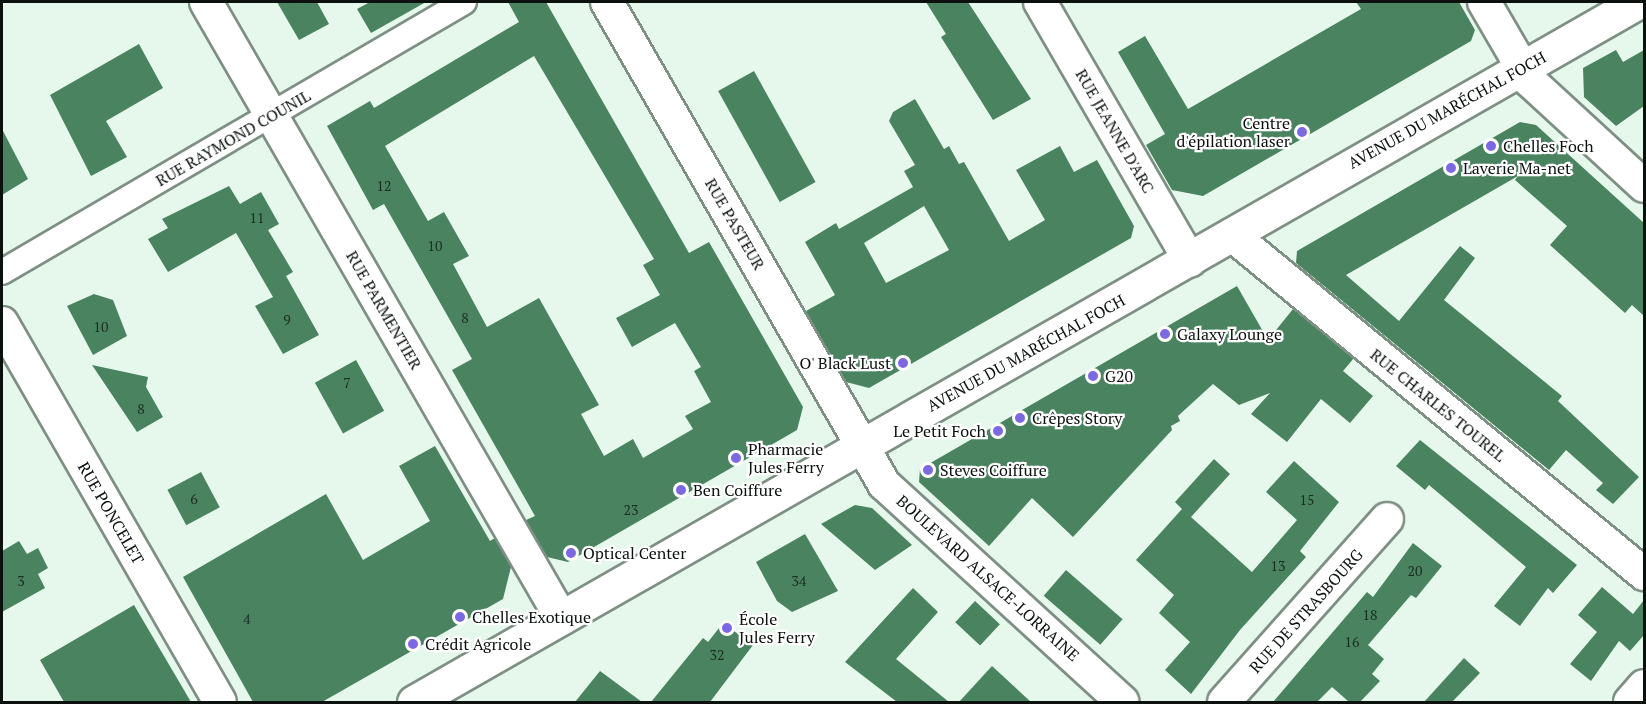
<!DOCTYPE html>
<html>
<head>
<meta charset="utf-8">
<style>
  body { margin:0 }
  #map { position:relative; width:1646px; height:704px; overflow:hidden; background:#e6f8eb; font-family:"PT Serif",serif }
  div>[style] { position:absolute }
  .building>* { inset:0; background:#498360; transform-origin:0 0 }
  .roads { filter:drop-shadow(2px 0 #7e8f84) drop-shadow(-2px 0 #7e8f84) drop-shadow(0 2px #7e8f84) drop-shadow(0 -2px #7e8f84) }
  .pedestrian>* { height:24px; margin:-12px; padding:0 12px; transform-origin:12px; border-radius:12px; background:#fff }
  .minor>* { height:32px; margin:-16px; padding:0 16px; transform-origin:16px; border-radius:16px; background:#fff }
  .tertiary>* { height:33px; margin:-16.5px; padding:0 16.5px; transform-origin:16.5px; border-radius:16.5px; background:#fff }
  .dots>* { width:16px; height:16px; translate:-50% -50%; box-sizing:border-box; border:3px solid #fff; border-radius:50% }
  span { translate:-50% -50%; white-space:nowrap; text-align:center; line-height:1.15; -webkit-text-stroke:4.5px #fff; paint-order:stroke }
  .number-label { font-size:14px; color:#1a2e22 }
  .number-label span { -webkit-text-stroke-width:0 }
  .street-label { font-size:16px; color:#0b110d }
  .poi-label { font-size:16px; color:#0b110d }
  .right { translate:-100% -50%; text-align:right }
  .left { translate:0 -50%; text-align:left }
  .frame { position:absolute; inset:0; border:3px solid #0b110d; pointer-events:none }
</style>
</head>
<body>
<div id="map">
  <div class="building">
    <i style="clip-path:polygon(277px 2px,317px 2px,329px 24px,299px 40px)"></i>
    <i style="clip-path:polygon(370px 2px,426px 2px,371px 33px,357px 9px)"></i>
    <i style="clip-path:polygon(evenodd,508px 2px,546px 2px,689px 253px,709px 242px,803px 407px,797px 430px,568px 562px,547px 557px,526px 520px,535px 516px,452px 370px,472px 359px,384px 204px,373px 210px,327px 126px,370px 101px,374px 108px,519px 22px,508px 2px,534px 56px,654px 259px,643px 265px,660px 295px,616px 318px,632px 347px,675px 323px,701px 367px,694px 371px,711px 402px,685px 416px,693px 429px,643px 458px,633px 439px,604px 456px,581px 414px,599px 405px,539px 298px,487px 327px,453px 264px,469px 256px,444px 212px,428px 221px,385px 146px,534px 56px)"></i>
    <i style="clip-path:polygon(926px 2px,968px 2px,1031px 99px,993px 120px,941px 37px,946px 34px)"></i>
    <i style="clip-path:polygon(1356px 2px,1459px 2px,1475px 30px,1471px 41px,1203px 196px,1172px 190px,1146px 145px,1165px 134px,1118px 52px,1145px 36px,1188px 109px,1361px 9px)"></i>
    <i style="clip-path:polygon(139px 44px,163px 88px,106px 121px,127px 157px,91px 176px,50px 95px)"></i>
    <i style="clip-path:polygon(1616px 50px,1623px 62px,1644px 50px,1644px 106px,1616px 126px,1584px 97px,1583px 68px)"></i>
    <i style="left:754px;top:71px;width:127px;height:41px;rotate:61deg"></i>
    <i style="clip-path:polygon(evenodd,915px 99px,944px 149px,949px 146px,959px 164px,964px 162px,1009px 241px,1045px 220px,1016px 170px,1060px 146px,1074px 172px,1097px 160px,1134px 226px,1131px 238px,869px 388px,846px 382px,806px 311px,835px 295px,805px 242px,836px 223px,839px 229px,913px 187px,904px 171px,915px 165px,889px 121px,893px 112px,915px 99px,924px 206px,949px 250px,886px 283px,864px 243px,924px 206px)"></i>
    <i style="clip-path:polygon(1520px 122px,1536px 125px,1644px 223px,1644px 316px,1632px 305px,1625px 313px,1550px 245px,1567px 226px,1515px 180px,1518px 176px,1346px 275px,1399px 321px,1460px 246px,1475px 258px,1444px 300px,1562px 396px,1558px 401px,1639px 477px,1613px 504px,1596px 490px,1603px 483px,1566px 450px,1549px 470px,1296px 263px,1297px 251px)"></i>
    <i style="clip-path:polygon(2px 129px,28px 179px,2px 195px)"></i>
    <i style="clip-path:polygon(229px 186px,240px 204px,261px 192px,279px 224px,268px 230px,293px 272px,286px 276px,319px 335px,283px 354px,255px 306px,273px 297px,236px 233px,168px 272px,148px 239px,168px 228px,162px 219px)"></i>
    <i style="clip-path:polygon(1237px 286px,1268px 340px,1293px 309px,1354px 358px,1343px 371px,1373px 396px,1350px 423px,1321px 399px,1287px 442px,1251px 414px,1270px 393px,1239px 405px,1213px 384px,1178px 416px,1180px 421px,1171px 426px,1172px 430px,1073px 537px,1032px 498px,989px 546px,919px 482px,920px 469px)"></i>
    <i style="clip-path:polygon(94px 294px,113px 300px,127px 336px,93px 355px,67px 306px)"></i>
    <i style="left:356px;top:360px;width:58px;height:47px;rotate:61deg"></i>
    <i style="clip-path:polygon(92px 365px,148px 377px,146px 387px,163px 417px,137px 432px)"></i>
    <i style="clip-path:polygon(1420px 440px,1577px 565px,1553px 593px,1548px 588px,1520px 626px,1494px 606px,1526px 567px,1429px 485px,1425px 490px,1396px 466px)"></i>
    <i style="clip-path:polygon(435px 446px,490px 541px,495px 538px,511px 567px,503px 599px,322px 702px,253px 702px,183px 577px,326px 494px,363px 560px,430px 521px,399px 466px)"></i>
    <i style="clip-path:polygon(1214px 459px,1230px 474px,1191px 517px,1252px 572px,1297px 520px,1266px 492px,1294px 461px,1339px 502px,1300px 551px,1306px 557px,1240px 630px,1191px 694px,1165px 670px,1190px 642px,1159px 613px,1174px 595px,1136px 560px,1182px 509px,1175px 502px)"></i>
    <i style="left:201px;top:472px;width:40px;height:38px;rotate:62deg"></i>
    <i style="clip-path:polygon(855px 505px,872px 508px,912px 545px,875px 570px,821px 524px)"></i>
    <i style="clip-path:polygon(805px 534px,838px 591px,792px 612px,777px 601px,756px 562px)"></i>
    <i style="clip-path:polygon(19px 541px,27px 554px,38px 548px,48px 568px,38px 574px,45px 588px,2px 612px,2px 551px)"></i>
    <i style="clip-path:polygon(1413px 543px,1442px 566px,1416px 598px,1411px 595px,1368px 645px,1384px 659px,1372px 674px,1380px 681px,1360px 702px,1349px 702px,1332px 687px,1317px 702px,1273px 702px,1367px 592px,1373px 597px)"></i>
    <i style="left:1066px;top:570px;width:75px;height:34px;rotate:41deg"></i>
    <i style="clip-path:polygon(1602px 587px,1633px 614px,1644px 600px,1644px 635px,1630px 651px,1619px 641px,1591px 681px,1570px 664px,1597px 632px,1578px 615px)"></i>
    <i style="clip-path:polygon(913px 588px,938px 612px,896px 659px,949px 702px,897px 702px,845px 662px)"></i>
    <i style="left:975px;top:601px;width:34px;height:29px;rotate:43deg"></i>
    <i style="clip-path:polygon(134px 605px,191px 702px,64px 702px,40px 660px)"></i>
    <i style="clip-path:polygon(723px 623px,753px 645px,710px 702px,651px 702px,703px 638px,708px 642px)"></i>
    <i style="clip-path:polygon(1464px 658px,1480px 673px,1452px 702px,1424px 702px)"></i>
    <i style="clip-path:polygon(992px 666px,1031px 702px,959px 702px)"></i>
    <i style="clip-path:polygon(600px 671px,642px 702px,575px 702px)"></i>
  </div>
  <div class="roads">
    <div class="pedestrian">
      <i style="left:2px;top:272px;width:535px;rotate:-30.3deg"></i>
    </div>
    <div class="minor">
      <i style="left:206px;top:2px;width:712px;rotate:60.02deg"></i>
      <i style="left:607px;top:2px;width:556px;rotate:60.11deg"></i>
      <i style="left:884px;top:484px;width:323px;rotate:42.4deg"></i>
      <i style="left:1040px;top:2px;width:299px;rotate:59.9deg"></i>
      <i style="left:1484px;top:2px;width:91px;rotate:59.8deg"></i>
      <i style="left:1530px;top:81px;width:155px;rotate:42.6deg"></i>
      <i style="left:1232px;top:235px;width:534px;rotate:39.45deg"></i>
      <i style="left:2px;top:323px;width:437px;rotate:60.1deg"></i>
      <i style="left:1224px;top:702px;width:245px;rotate:-48.3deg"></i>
      <i style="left:1630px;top:702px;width:21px;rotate:-49deg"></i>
    </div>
    <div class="tertiary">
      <i style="left:414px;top:702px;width:1410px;rotate:-29.77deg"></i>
    </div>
  </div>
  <div class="dots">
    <i style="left:1302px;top:132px;background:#7b68e4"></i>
    <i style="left:1491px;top:146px;background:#7b68e4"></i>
    <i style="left:1451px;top:168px;background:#7b68e4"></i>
    <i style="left:1165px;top:334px;background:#7b68e4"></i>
    <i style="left:903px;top:363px;background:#7b68e4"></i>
    <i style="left:1093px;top:376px;background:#7b68e4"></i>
    <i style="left:1020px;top:418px;background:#7b68e4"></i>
    <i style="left:998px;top:431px;background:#7b68e4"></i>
    <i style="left:736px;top:458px;background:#7b68e4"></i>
    <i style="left:928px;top:470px;background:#7b68e4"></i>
    <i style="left:681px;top:490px;background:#7b68e4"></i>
    <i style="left:571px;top:553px;background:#7b68e4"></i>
    <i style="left:460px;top:617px;background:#7b68e4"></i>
    <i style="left:727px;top:628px;background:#7b68e4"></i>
    <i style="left:413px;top:644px;background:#7b68e4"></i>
  </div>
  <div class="number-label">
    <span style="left:384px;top:186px">12</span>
    <span style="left:257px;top:218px">11</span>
    <span style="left:435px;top:246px">10</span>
    <span style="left:465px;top:318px">8</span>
    <span style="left:287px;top:320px">9</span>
    <span style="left:101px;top:327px">10</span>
    <span style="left:347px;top:383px">7</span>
    <span style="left:141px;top:409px">8</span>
    <span style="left:194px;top:499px">6</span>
    <span style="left:1307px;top:500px">15</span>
    <span style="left:631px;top:510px">23</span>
    <span style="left:1278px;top:566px">13</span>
    <span style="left:1415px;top:571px">20</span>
    <span style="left:21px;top:581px">3</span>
    <span style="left:799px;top:581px">34</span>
    <span style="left:1370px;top:615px">18</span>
    <span style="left:247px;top:619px">4</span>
    <span style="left:1352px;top:642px">16</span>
    <span style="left:717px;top:655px">32</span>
  </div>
  <div class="street-label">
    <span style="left:1447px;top:110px;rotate:-29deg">AVENUE DU MARÉCHAL FOCH</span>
    <span style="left:1115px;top:131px;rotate:60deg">RUE JEANNE D'ARC</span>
    <span style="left:233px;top:138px;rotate:-30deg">RUE RAYMOND COUNIL</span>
    <span style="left:735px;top:224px;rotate:60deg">RUE PASTEUR</span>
    <span style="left:384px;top:310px;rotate:60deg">RUE PARMENTIER</span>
    <span style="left:1026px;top:353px;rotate:-29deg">AVENUE DU MARÉCHAL FOCH</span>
    <span style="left:1438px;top:405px;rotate:39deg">RUE CHARLES TOUREL</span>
    <span style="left:111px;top:513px;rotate:60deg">RUE PONCELET</span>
    <span style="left:988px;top:578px;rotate:42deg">BOULEVARD ALSACE-LORRAINE</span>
    <span style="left:1306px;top:611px;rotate:-48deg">RUE DE STRASBOURG</span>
  </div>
  <div class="poi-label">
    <span class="right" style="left:1290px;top:132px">Centre<br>d'épilation laser</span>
    <span class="left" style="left:1503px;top:146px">Chelles Foch</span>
    <span class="left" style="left:1463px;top:168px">Laverie Ma-net</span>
    <span class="left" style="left:1177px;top:334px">Galaxy Lounge</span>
    <span class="right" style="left:891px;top:363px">O' Black Lust</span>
    <span class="left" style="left:1105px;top:376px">G20</span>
    <span class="left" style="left:1032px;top:418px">Crêpes Story</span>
    <span class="right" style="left:986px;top:431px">Le Petit Foch</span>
    <span class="left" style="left:748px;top:458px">Pharmacie<br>Jules Ferry</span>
    <span class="left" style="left:940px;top:470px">Steves Coiffure</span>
    <span class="left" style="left:693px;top:490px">Ben Coiffure</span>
    <span class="left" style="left:583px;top:553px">Optical Center</span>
    <span class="left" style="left:472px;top:617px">Chelles Exotique</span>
    <span class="left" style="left:739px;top:628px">École<br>Jules Ferry</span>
    <span class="left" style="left:425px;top:644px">Crédit Agricole</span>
  </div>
  <div class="frame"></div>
</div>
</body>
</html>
